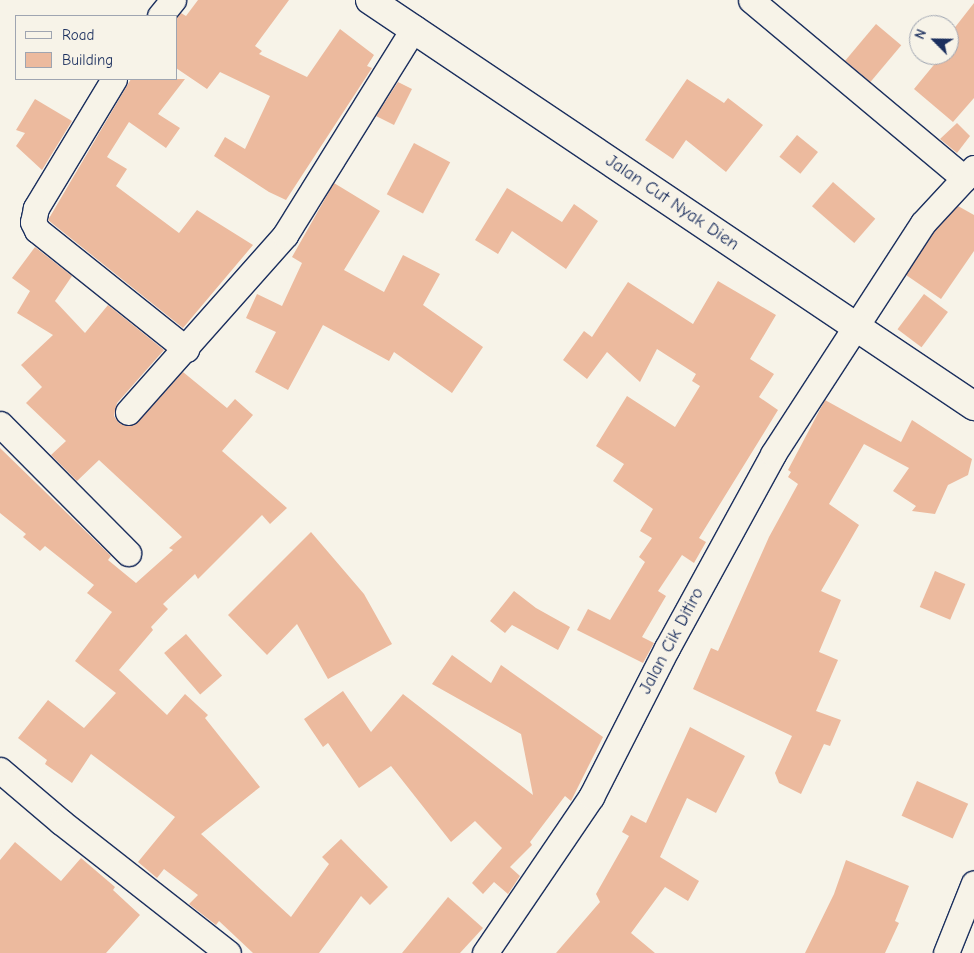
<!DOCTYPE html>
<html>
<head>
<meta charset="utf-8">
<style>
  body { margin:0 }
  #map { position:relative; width:974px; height:953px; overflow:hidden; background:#f7f3e8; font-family:"Comic Neue",sans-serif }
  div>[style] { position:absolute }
  .building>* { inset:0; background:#ecba9e; transform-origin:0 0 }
  .roads { filter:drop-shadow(1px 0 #1b2f5e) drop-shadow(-1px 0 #1b2f5e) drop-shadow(0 1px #1b2f5e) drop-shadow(0 -1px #1b2f5e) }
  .minor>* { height:25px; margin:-12.5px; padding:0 12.5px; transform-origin:12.5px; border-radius:12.5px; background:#f7f3e8 }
  .secondary>* { height:28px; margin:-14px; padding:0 14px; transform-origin:14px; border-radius:14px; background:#f7f3e8 }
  span { translate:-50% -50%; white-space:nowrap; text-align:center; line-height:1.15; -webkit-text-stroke:5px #f7f3e8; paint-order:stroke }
  .street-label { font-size:18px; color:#1b2f5e }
  .legend { position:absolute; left:15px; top:15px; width:162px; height:65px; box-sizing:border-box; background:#f7f3e8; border:1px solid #9fa5b1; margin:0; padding:6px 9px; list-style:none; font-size:15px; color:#1b2f5e }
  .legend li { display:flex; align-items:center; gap:10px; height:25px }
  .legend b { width:25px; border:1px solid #9fa5b1 }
  .north { position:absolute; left:909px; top:15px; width:50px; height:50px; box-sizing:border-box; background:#f7f3e8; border:1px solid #9fa5b1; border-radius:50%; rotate:293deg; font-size:14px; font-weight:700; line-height:20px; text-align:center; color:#1b2f5e }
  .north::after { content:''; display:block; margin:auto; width:18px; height:22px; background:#1b2f5e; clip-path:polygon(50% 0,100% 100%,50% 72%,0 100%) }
</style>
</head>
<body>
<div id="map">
  <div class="building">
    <i style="clip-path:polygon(198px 0,289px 0,255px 46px,262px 51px,259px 54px,307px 77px,340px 29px,374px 55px,367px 66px,372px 68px,286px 200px,269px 192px,214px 156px,225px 137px,245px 149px,270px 96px,220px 72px,207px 89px,176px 68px,176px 19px,181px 13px,186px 16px)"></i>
    <i style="clip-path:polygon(974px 3px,974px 98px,953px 122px,914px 89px,942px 55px,949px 55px,949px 35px)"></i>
    <i style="left:876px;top:24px;width:33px;height:48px;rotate:40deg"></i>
    <i style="clip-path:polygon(131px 79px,185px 79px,158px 114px,180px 128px,166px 148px,129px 122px,107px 157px,127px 169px,116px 186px,179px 233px,197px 210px,253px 245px,183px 328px,48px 220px)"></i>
    <i style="clip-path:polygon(687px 79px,724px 103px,728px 98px,763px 125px,726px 172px,686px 140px,673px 159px,645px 140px)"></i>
    <i style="clip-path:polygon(398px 82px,412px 89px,394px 125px,376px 116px)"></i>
    <i style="clip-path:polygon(35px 99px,72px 121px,42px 170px,16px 146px,25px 133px,16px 130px)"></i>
    <i style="clip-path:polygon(957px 123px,970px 136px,957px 153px,940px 139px)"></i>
    <i style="left:797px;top:135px;width:27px;height:28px;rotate:39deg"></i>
    <i style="left:414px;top:143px;width:41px;height:58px;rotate:28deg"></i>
    <i style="left:833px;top:182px;width:56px;height:32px;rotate:41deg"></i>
    <i style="clip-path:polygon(334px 183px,380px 211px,344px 270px,384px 292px,403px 255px,440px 274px,423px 305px,483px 347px,452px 393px,394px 352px,389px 361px,323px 325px,288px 390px,255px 372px,276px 332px,246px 318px,257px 294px,282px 306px,302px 263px,292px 257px)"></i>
    <i style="clip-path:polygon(507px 188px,562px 222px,574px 204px,598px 221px,566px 269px,512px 231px,498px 254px,475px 240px)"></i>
    <i style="clip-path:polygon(958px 206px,974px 215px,974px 251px,941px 299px,906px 275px,934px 232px)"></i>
    <i style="clip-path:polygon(35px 247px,72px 276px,55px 301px,85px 333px,108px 305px,164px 350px,117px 403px,114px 416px,119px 423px,126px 426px,138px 422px,183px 372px,227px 408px,235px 399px,253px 415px,222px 451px,287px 508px,270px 524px,262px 515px,198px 579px,195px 574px,163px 604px,168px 609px,151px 627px,153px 630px,119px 670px,167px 715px,185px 694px,208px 715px,205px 718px,260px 787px,201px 834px,291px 917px,329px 864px,322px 857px,341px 839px,388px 887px,370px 905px,361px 896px,319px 953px,253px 953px,219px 921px,216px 925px,189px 904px,198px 895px,164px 869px,157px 878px,138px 862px,175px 817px,91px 754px,72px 783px,45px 764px,47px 760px,18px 738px,48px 700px,84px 728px,116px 693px,75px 661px,112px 612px,87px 593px,94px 585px,45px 546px,40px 551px,23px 537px,26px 534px,0 513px,0 448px,111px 556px,108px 560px,136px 583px,173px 550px,169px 548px,182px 537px,99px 460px,77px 481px,51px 455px,66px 441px,26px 403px,42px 387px,21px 365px,53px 335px,17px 313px,30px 291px,12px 278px)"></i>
    <i style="clip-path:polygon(718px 281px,776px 315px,750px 359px,774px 374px,759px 397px,778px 410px,699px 538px,706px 542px,694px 563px,682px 555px,658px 591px,666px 596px,642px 637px,654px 643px,643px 663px,577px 630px,588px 609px,610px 620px,645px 562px,639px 557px,652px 538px,640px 531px,653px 509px,613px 481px,624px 464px,596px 446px,627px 396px,675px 427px,700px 386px,692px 381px,696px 374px,657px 349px,640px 382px,607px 352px,587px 379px,563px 360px,584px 331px,592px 337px,628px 282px,693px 324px)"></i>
    <i style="left:924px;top:294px;width:30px;height:44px;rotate:37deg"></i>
    <i style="clip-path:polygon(825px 400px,901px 442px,912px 420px,972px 459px,968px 475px,948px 485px,935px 514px,912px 511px,916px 506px,893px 491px,909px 468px,864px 444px,829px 504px,859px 525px,821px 591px,841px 600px,819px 652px,838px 660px,816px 711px,841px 720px,830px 746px,824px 744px,801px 794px,779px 783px,775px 773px,792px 736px,693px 689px,711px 648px,718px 651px,769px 537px,798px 484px,788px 477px,791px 472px,788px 470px)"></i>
    <i style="clip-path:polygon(311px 532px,364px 594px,392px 644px,328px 679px,297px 624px,267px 655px,228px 615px)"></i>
    <i style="left:935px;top:571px;width:33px;height:39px;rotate:23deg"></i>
    <i style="clip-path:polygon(514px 591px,536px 608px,570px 627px,558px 650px,512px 625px,505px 633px,490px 621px)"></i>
    <i style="left:186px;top:634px;width:55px;height:29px;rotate:49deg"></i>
    <i style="clip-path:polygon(452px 655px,491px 683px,501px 665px,603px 737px,571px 801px,565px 796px,530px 842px,532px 845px,510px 867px,520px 876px,508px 894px,494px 882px,483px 894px,472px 883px,502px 848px,475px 821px,451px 842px,391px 766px,359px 788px,328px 743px,323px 747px,304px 719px,343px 691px,371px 732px,403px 694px,533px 795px,521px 734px,432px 684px)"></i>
    <i style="clip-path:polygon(690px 727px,745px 756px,716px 813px,687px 798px,660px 857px,699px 881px,688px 901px,665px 887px,631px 933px,655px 953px,556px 953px,600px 902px,596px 894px,629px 836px,622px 832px,631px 815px,646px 823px)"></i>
    <i style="left:917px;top:781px;width:56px;height:38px;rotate:24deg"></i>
    <i style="clip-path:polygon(15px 842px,61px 881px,81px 858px,115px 887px,113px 890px,140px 915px,106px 953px,0 953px,0 860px)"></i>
    <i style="clip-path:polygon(846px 860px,909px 886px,895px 921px,899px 923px,885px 953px,805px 953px,834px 894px)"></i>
    <i style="clip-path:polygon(448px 897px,483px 928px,460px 953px,402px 953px)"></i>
  </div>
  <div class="roads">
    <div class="minor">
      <i style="left:751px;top:0;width:278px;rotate:39.9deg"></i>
      <i style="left:160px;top:16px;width:21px;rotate:-51deg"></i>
      <i style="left:114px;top:79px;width:151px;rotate:121.2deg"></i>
      <i style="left:36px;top:208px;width:14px;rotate:102deg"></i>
      <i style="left:33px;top:222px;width:9px;rotate:63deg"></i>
      <i style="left:37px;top:230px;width:191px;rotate:38.6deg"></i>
      <i style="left:128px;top:412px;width:237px;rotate:-48.4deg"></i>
      <i style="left:285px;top:235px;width:244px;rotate:-58.1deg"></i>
      <i style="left:0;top:424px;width:182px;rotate:45.2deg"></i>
      <i style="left:0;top:770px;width:80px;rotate:40.4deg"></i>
      <i style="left:61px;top:822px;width:212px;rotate:38.1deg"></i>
      <i style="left:485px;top:953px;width:189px;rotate:-55.8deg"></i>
      <i style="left:591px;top:797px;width:167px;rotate:-63deg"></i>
      <i style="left:667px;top:648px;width:221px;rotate:-61.3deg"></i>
      <i style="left:773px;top:454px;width:275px;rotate:-57deg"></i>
      <i style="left:923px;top:223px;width:75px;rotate:-47.2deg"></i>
      <i style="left:946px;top:953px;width:75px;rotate:-68.2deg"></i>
    </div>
    <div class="secondary">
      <i style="left:370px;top:0;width:728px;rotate:33.91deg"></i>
    </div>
  </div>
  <div class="street-label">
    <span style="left:672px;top:203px;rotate:34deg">Jalan Cut Nyak Dien</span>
    <span style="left:672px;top:641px;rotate:-62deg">Jalan Cik Ditiro</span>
  </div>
  <ul class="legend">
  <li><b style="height:6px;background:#f7f3e8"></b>Road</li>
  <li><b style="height:14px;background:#ecba9e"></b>Building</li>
  </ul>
  <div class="north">N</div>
</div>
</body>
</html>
